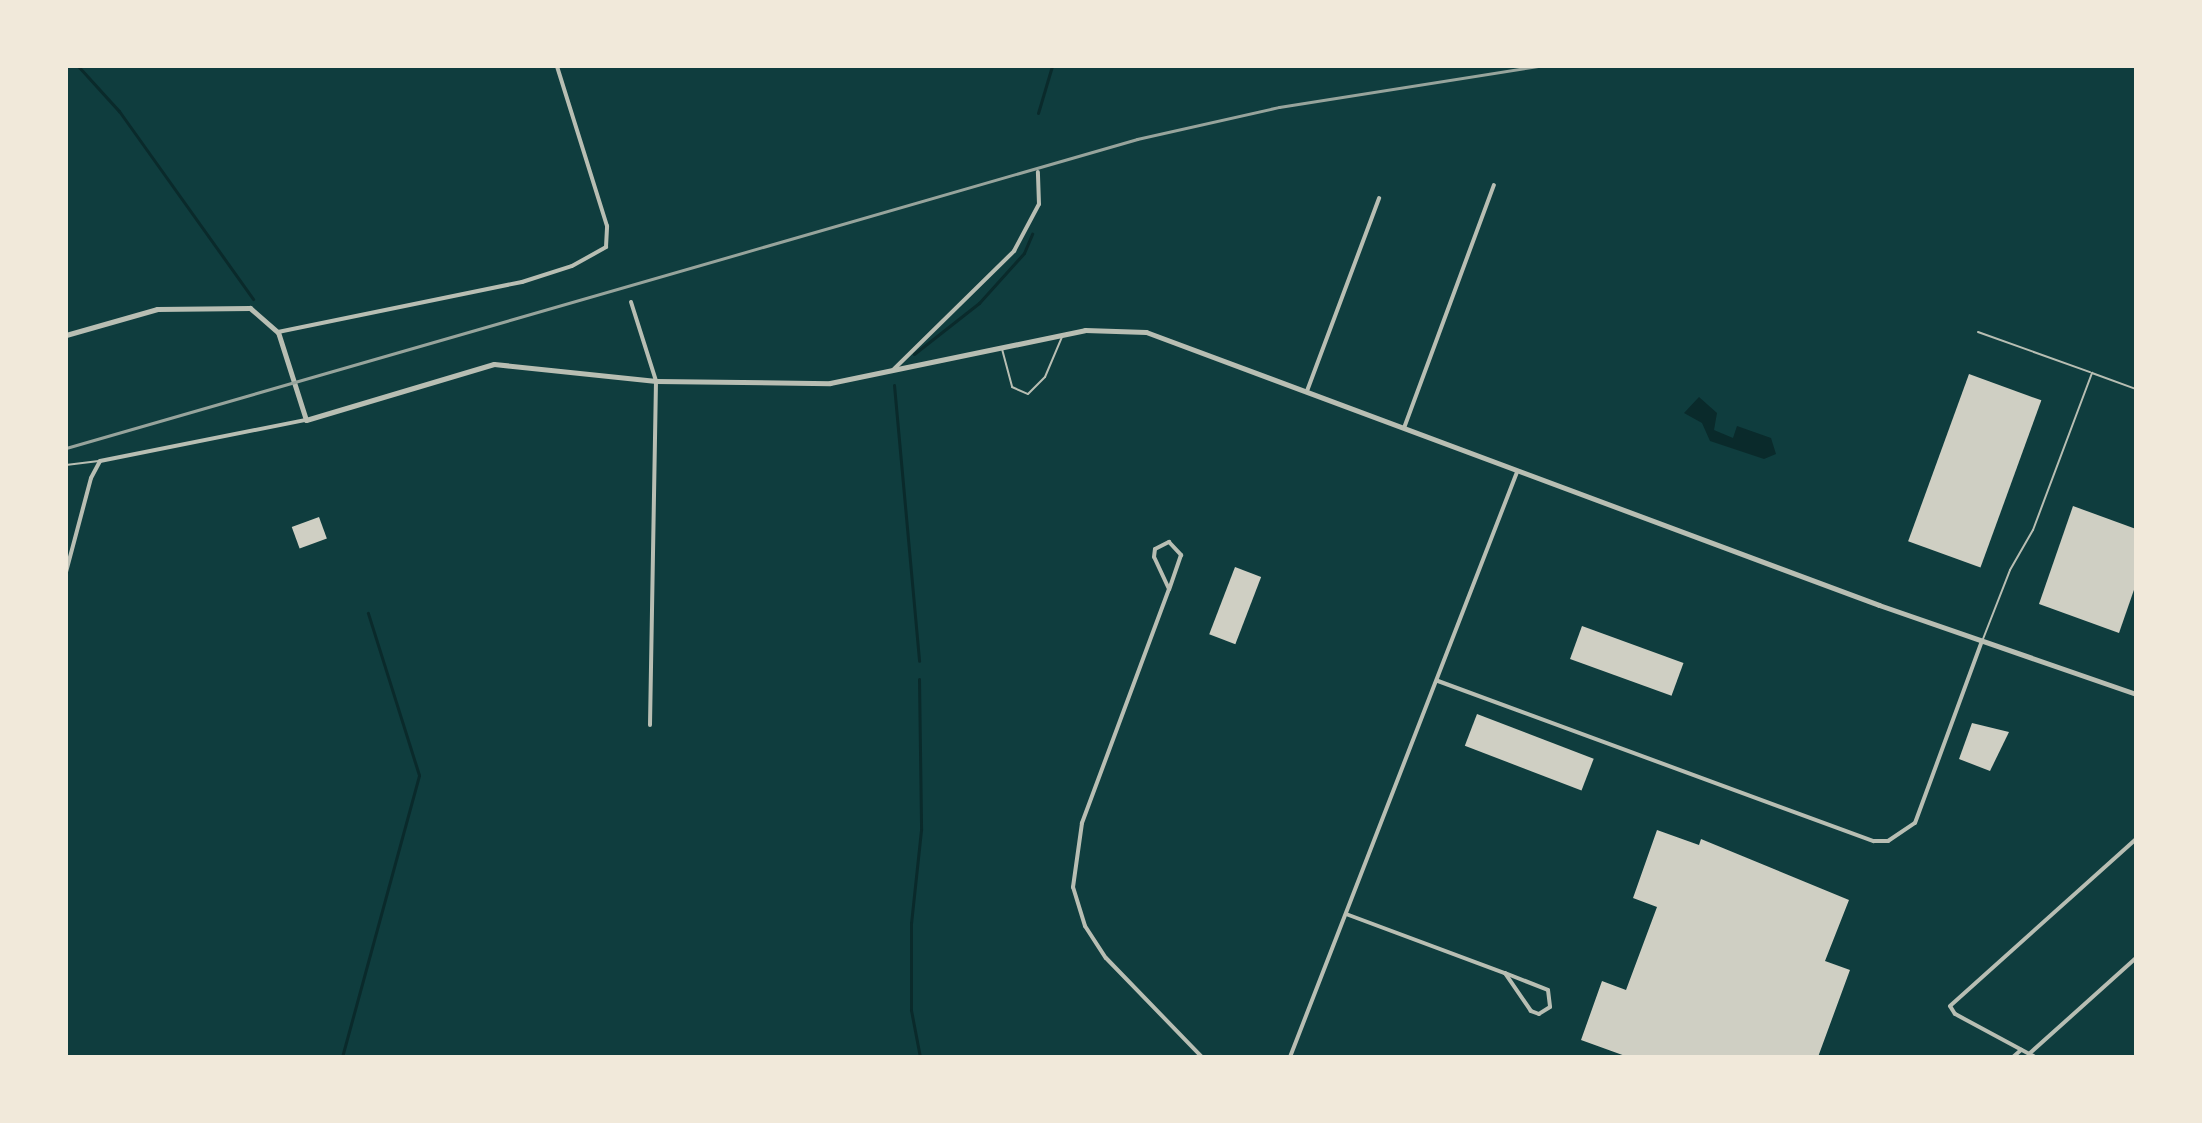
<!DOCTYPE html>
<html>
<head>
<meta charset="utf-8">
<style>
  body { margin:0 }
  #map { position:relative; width:2202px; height:1123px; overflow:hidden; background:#0f3d3e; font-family:"Noto Sans",sans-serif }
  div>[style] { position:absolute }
  .water>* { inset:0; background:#0a2a2b }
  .stream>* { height:3px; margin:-1.5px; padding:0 1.5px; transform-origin:1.5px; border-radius:1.5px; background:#0a2a2b }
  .building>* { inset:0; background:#cfcfc3; transform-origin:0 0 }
  .service>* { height:2px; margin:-1px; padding:0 1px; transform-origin:1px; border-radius:1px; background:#b8beb3 }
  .minor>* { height:4px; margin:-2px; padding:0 2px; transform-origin:2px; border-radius:2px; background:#b8beb3 }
  .tertiary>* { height:5px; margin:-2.5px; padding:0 2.5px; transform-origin:2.5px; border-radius:2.5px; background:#b8beb3 }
  .rail>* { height:3px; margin:-1.5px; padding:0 1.5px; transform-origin:1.5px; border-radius:1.5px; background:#97a49c }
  span { translate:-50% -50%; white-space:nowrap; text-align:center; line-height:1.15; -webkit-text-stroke:8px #f1e9da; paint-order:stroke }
  .frame { position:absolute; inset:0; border:68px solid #f1e9da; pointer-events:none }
</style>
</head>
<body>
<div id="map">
  <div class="water">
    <i style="clip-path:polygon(1699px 397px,1717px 413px,1714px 430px,1733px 438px,1737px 426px,1771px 438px,1776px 454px,1764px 459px,1710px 441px,1702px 423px,1684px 413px)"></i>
  </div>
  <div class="stream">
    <i style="left:78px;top:66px;width:61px;rotate:47.7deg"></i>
    <i style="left:119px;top:111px;width:231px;rotate:54.5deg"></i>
    <i style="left:1038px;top:113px;width:49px;rotate:-73.4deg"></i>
    <i style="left:914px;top:354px;width:83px;rotate:-38.1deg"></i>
    <i style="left:979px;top:303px;width:67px;rotate:-48deg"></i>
    <i style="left:1024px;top:253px;width:21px;rotate:-67deg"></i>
    <i style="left:894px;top:385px;width:277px;rotate:84.8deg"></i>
    <i style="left:919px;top:679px;width:151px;rotate:89.2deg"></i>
    <i style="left:921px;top:830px;width:94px;rotate:96.1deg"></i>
    <i style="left:911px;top:923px;width:87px;rotate:90deg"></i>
    <i style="left:911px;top:1010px;width:48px;rotate:79.2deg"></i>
    <i style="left:342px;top:1057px;width:292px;rotate:-74.7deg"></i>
    <i style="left:419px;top:775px;width:170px;rotate:-107.5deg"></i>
  </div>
  <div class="building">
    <i style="left:1969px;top:374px;width:77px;height:178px;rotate:20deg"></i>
    <i style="clip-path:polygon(2073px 506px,2136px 529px,2136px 584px,2119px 633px,2039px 604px)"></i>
    <i style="left:319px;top:517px;width:23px;height:29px;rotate:70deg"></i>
    <i style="left:1235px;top:567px;width:28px;height:72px;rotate:21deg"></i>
    <i style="left:1582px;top:626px;width:108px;height:35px;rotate:20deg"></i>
    <i style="left:1477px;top:714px;width:125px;height:34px;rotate:21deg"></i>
    <i style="clip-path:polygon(1972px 723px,2009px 732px,1990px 771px,1959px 759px)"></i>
    <i style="clip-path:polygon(1657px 830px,1699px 845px,1701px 839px,1849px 900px,1825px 961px,1850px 970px,1818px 1057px,1628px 1057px,1581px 1040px,1602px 981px,1626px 990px,1657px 907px,1633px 898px)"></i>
  </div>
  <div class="service">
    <i style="left:1978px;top:332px;width:119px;rotate:19.7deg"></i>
    <i style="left:1002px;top:349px;width:39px;rotate:75deg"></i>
    <i style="left:1012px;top:387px;width:17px;rotate:24deg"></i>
    <i style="left:1028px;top:394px;width:24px;rotate:-45deg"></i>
    <i style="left:1045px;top:377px;width:43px;rotate:-67deg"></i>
    <i style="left:66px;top:465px;width:33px;rotate:-7deg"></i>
    <i style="left:1983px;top:639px;width:74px;rotate:-68.6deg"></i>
    <i style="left:2010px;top:570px;width:46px;rotate:-60.1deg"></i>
    <i style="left:2033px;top:530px;width:168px;rotate:-69.4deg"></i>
    <i style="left:2092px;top:373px;width:47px;rotate:20deg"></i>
  </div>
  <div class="minor">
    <i style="left:631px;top:302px;width:83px;rotate:72.4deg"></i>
    <i style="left:656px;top:381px;width:344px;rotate:91deg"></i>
    <i style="left:278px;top:332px;width:249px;rotate:-11.6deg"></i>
    <i style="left:522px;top:282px;width:52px;rotate:-17.7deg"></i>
    <i style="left:572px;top:266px;width:39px;rotate:-29deg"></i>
    <i style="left:606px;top:247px;width:21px;rotate:-87deg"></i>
    <i style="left:607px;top:226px;width:168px;rotate:-107.4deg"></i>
    <i style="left:893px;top:370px;width:170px;rotate:-44.5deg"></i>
    <i style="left:1014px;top:251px;width:53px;rotate:-62deg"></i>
    <i style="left:1039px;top:204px;width:32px;rotate:-92deg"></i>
    <i style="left:1307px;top:391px;width:206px;rotate:-69.5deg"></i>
    <i style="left:1404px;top:428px;width:259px;rotate:-69.7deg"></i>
    <i style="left:66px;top:572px;width:97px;rotate:-75.1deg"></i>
    <i style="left:91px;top:478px;width:19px;rotate:-62deg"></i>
    <i style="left:100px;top:461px;width:210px;rotate:-11.3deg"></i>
    <i style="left:1169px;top:589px;width:35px;rotate:-115deg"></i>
    <i style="left:1154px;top:557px;width:8px;rotate:-83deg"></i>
    <i style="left:1155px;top:549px;width:16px;rotate:-27deg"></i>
    <i style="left:1169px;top:542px;width:18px;rotate:47deg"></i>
    <i style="left:1181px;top:555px;width:36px;rotate:109deg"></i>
    <i style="left:1169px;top:589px;width:250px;rotate:110.4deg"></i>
    <i style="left:1082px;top:823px;width:65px;rotate:98deg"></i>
    <i style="left:1073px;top:887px;width:41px;rotate:72.9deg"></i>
    <i style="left:1085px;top:926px;width:38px;rotate:57deg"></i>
    <i style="left:1106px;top:958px;width:138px;rotate:45.9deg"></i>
    <i style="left:1438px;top:681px;width:464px;rotate:20.2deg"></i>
    <i style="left:1874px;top:841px;width:14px"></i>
    <i style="left:1888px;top:841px;width:32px;rotate:-34deg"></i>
    <i style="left:1915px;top:823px;width:194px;rotate:-69.8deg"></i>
    <i style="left:1346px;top:914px;width:170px;rotate:20.4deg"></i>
    <i style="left:1505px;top:973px;width:46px;rotate:21.6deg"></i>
    <i style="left:1548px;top:990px;width:17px;rotate:83deg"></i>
    <i style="left:1550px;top:1007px;width:13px;rotate:148deg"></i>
    <i style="left:1539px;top:1014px;width:9px;rotate:-159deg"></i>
    <i style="left:1531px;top:1011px;width:46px;rotate:-124.4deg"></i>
    <i style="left:2029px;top:1054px;width:144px;rotate:-41.9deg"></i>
    <i style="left:1290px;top:1057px;width:627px;rotate:-68.79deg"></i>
    <i style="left:2013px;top:1057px;width:11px;rotate:-41deg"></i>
    <i style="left:2035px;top:1057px;width:91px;rotate:-151.7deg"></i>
    <i style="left:1955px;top:1014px;width:9px;rotate:-122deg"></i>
    <i style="left:1950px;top:1006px;width:250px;rotate:-41.9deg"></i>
  </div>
  <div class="tertiary">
    <i style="left:66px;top:335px;width:95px;rotate:-15.9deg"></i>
    <i style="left:157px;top:309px;width:93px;rotate:-0.6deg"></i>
    <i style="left:250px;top:308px;width:37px;rotate:41deg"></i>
    <i style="left:278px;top:332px;width:92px;rotate:72.3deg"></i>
    <i style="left:306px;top:420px;width:196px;rotate:-16.6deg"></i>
    <i style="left:494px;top:364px;width:163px;rotate:6deg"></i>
    <i style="left:656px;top:381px;width:174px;rotate:0.7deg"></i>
    <i style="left:830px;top:383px;width:260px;rotate:-11.7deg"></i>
    <i style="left:1085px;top:330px;width:61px;rotate:1.9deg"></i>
    <i style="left:1146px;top:332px;width:782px;rotate:20.43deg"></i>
    <i style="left:1879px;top:605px;width:272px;rotate:19.1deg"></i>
  </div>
  <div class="rail">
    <i style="left:66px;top:448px;width:1115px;rotate:-16.09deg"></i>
    <i style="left:1137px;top:139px;width:146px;rotate:-12.7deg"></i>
    <i style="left:1279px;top:107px;width:262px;rotate:-9deg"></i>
  </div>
  <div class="frame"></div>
</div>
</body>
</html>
